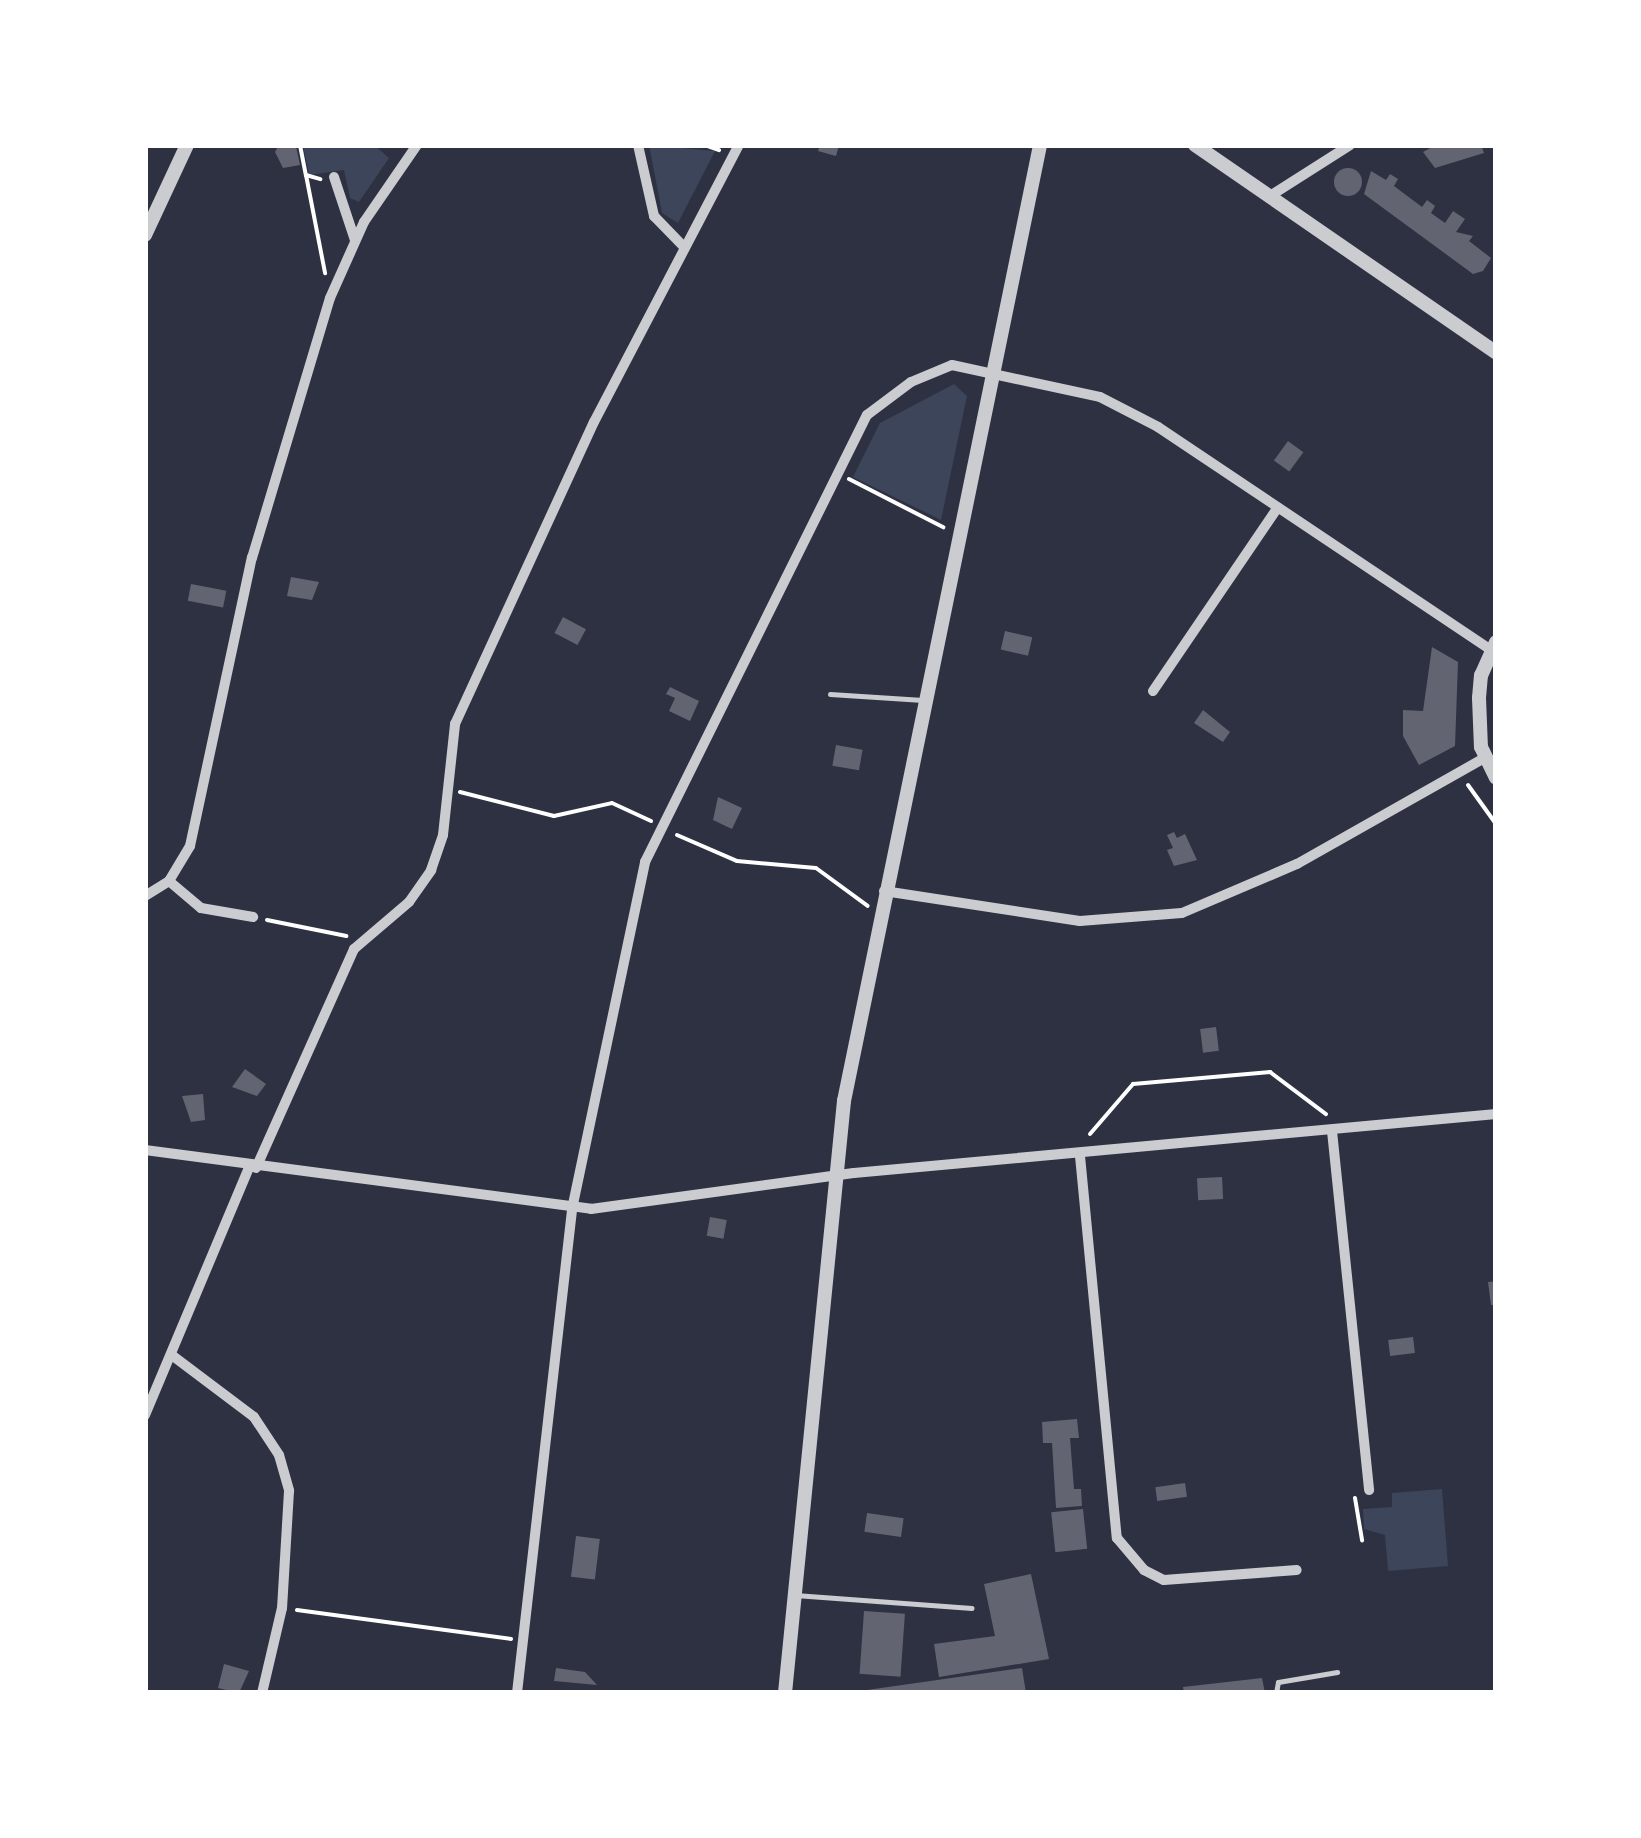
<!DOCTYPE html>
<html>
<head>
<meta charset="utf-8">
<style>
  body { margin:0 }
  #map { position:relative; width:1641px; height:1838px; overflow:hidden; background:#2d3142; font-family:Cabin,sans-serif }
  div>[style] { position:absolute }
  .green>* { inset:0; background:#3c4559 }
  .building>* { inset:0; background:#626471; transform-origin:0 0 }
  .round { border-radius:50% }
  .path>* { height:4px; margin:-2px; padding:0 2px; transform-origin:2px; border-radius:2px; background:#fff }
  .service>* { height:5px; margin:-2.5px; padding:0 2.5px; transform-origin:2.5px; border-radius:2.5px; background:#caccd0 }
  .minor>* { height:10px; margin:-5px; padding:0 5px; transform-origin:5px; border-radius:5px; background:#caccd0 }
  .tertiary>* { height:14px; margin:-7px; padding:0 7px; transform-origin:7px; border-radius:7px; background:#caccd0 }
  span { translate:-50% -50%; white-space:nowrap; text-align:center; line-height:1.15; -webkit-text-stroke:8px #fff; paint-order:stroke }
  .frame { position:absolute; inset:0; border:148px solid #fff; pointer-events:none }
</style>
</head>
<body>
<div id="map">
  <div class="green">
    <i style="clip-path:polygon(303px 145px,374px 145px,389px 158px,359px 202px,350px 198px,344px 170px,309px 175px)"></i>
    <i style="clip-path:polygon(649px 145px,715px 151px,678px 223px,662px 213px)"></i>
    <i style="clip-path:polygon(954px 384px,967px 396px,941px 520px,853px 477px,880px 423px)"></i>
    <i style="clip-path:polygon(1442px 1489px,1448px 1566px,1388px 1571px,1385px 1535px,1364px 1529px,1363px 1509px,1392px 1507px,1392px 1493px)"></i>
  </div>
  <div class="building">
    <i style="clip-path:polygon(279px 145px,296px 146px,300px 165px,283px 168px,275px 152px)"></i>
    <i style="clip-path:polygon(820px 145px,839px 145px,836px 156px,818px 151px)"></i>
    <i style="clip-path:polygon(1481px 145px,1484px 153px,1435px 168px,1423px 152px,1436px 145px)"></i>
    <i class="round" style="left:1334px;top:168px;width:28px;height:28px"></i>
    <i style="clip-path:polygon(1371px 171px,1386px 180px,1390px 174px,1398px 179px,1394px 186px,1422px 207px,1427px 200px,1435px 206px,1431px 213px,1445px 223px,1453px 211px,1465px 219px,1456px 232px,1473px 236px,1469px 241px,1491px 258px,1483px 271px,1473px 274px,1364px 194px)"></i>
    <i style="left:1288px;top:441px;width:19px;height:24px;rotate:36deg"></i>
    <i style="clip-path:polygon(291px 577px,319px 582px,312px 600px,287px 596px)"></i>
    <i style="left:191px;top:584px;width:36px;height:17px;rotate:11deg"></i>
    <i style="left:563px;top:617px;width:26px;height:18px;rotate:28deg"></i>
    <i style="left:1005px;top:631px;width:28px;height:19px;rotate:13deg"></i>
    <i style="clip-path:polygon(1432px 647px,1458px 662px,1455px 746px,1419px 765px,1403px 736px,1403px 710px,1423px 711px)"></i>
    <i style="clip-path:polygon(670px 687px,699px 701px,690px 721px,669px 711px,675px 698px,666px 694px)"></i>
    <i style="clip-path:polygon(1203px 710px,1230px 732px,1223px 742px,1194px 723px)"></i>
    <i style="left:836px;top:745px;width:27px;height:21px;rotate:10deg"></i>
    <i style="clip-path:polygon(718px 797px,742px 808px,732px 829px,713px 820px)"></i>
    <i style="clip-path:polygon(1174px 832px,1177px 838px,1185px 834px,1197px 860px,1174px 866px,1167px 850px,1173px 848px,1167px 835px)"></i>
    <i style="left:1216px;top:1027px;width:24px;height:16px;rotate:83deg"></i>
    <i style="clip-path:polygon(245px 1069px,266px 1084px,257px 1096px,232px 1087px)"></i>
    <i style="clip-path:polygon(203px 1094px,205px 1120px,191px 1122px,182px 1096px)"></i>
    <i style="left:1222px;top:1177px;width:22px;height:25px;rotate:87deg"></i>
    <i style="left:710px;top:1217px;width:17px;height:19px;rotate:10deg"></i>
    <i style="clip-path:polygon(1496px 1281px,1496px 1305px,1491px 1305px,1488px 1282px)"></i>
    <i style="left:1413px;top:1337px;width:16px;height:25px;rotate:83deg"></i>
    <i style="clip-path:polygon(1077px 1419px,1079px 1438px,1070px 1438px,1074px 1489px,1081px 1489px,1082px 1506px,1056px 1508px,1052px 1443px,1043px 1443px,1042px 1422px)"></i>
    <i style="left:1185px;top:1483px;width:14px;height:30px;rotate:82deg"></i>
    <i style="left:1083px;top:1509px;width:40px;height:32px;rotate:84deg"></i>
    <i style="left:867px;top:1513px;width:37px;height:19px;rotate:8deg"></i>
    <i style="left:576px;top:1536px;width:24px;height:41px;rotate:7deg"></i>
    <i style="clip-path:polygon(1031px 1574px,1049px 1659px,939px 1677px,934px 1644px,995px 1636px,984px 1584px)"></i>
    <i style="left:864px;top:1611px;width:41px;height:63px;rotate:4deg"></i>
    <i style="clip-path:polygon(224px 1664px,249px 1671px,239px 1693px,218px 1688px)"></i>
    <i style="clip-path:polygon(556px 1668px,585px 1672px,597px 1685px,554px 1681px)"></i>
    <i style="clip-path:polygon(1022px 1668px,1026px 1693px,860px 1693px,860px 1691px)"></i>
    <i style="clip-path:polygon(1262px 1678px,1265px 1693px,1184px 1693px,1183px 1687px)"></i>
  </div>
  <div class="path">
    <i style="left:300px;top:145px;width:31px;rotate:79deg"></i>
    <i style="left:306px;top:175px;width:15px;rotate:16deg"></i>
    <i style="left:705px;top:145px;width:15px;rotate:20deg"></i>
    <i style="left:306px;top:175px;width:100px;rotate:79deg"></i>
    <i style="left:849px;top:479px;width:106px;rotate:27.1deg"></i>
    <i style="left:1468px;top:785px;width:48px;rotate:54.3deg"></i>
    <i style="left:460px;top:792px;width:97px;rotate:14.3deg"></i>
    <i style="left:554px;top:816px;width:59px;rotate:-12.6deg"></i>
    <i style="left:612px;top:803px;width:43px;rotate:24.8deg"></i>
    <i style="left:677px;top:835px;width:65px;rotate:23.4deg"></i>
    <i style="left:737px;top:861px;width:79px;rotate:5.1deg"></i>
    <i style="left:816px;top:868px;width:64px;rotate:36.2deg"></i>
    <i style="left:267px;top:920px;width:81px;rotate:11.4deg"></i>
    <i style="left:1090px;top:1134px;width:66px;rotate:-49.3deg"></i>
    <i style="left:1133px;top:1084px;width:138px;rotate:-5deg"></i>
    <i style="left:1270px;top:1072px;width:70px;rotate:36.9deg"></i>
    <i style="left:1355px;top:1498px;width:43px;rotate:80.5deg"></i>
    <i style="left:297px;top:1610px;width:216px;rotate:7.7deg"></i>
  </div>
  <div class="service">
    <i style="left:830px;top:694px;width:93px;rotate:3.7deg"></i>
    <i style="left:795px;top:1595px;width:177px;rotate:4.2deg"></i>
    <i style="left:1276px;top:1693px;width:11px;rotate:-80deg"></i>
    <i style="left:1278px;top:1682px;width:60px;rotate:-9.6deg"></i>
  </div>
  <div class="minor">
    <i style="left:638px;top:145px;width:73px;rotate:77.3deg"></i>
    <i style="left:654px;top:216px;width:43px;rotate:45.9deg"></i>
    <i style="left:334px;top:177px;width:66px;rotate:71.6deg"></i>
    <i style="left:1270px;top:196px;width:95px;rotate:-32.5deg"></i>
    <i style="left:1153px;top:691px;width:222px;rotate:-55.8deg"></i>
    <i style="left:169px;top:881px;width:41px;rotate:-59deg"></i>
    <i style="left:190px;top:846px;width:295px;rotate:-77.9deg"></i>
    <i style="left:252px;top:558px;width:271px;rotate:-73.3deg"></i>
    <i style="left:330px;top:298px;width:83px;rotate:-65.9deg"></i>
    <i style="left:364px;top:222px;width:93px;rotate:-55.5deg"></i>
    <i style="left:884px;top:891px;width:198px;rotate:8.7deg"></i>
    <i style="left:1080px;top:921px;width:102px;rotate:-4.5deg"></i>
    <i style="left:1182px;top:913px;width:125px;rotate:-23.1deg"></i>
    <i style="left:1297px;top:864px;width:215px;rotate:-29.5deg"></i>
    <i style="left:145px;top:896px;width:28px;rotate:-32deg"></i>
    <i style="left:169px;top:881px;width:42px;rotate:40.2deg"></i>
    <i style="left:201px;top:908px;width:53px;rotate:9.8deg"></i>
    <i style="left:1332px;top:1131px;width:361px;rotate:84.1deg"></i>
    <i style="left:145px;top:1150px;width:450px;rotate:7.5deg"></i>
    <i style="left:591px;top:1209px;width:265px;rotate:-7.8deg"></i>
    <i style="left:854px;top:1173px;width:645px;rotate:-5.25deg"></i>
    <i style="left:1080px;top:1156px;width:384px;rotate:84.5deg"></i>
    <i style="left:1117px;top:1538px;width:42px;rotate:49.8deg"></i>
    <i style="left:1144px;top:1570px;width:22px;rotate:27deg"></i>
    <i style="left:1164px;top:1580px;width:133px;rotate:-4.3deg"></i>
    <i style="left:256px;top:1168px;width:240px;rotate:-65.9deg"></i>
    <i style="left:354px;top:949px;width:72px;rotate:-40.5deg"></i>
    <i style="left:409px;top:902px;width:39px;rotate:-55deg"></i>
    <i style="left:431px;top:870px;width:37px;rotate:-71deg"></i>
    <i style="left:443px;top:835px;width:112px;rotate:-83.8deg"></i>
    <i style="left:455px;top:724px;width:332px;rotate:-65.3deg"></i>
    <i style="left:594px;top:422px;width:313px;rotate:-62.4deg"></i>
    <i style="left:173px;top:1356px;width:101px;rotate:37deg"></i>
    <i style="left:254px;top:1417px;width:45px;rotate:56.7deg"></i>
    <i style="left:279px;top:1455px;width:37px;rotate:74deg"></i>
    <i style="left:289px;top:1491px;width:117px;rotate:93.4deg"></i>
    <i style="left:282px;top:1608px;width:87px;rotate:103.2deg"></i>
    <i style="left:145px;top:1415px;width:269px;rotate:-67.2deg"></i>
    <i style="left:517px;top:1693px;width:487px;rotate:-83.5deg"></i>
    <i style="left:572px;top:1209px;width:355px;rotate:-78.1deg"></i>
    <i style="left:645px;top:862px;width:499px;rotate:-63.6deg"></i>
    <i style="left:867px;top:415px;width:55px;rotate:-36.9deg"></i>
    <i style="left:911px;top:382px;width:44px;rotate:-22.5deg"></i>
    <i style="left:952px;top:365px;width:151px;rotate:12.2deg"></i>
    <i style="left:1100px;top:397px;width:65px;rotate:27.3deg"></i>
    <i style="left:1158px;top:427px;width:401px;rotate:33.8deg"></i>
  </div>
  <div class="tertiary">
    <i style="left:1195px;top:145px;width:366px;rotate:34.6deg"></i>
    <i style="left:145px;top:235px;width:99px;rotate:-65deg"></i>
    <i style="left:1496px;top:642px;width:36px;rotate:114deg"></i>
    <i style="left:1481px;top:675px;width:23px;rotate:95deg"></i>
    <i style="left:1479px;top:698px;width:49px;rotate:87.7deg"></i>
    <i style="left:1481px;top:747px;width:34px;rotate:64deg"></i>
    <i style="left:785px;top:1693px;width:595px;rotate:-84.31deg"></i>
    <i style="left:844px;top:1101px;width:976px;rotate:-78.41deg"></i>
  </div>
  <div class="frame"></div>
</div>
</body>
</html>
